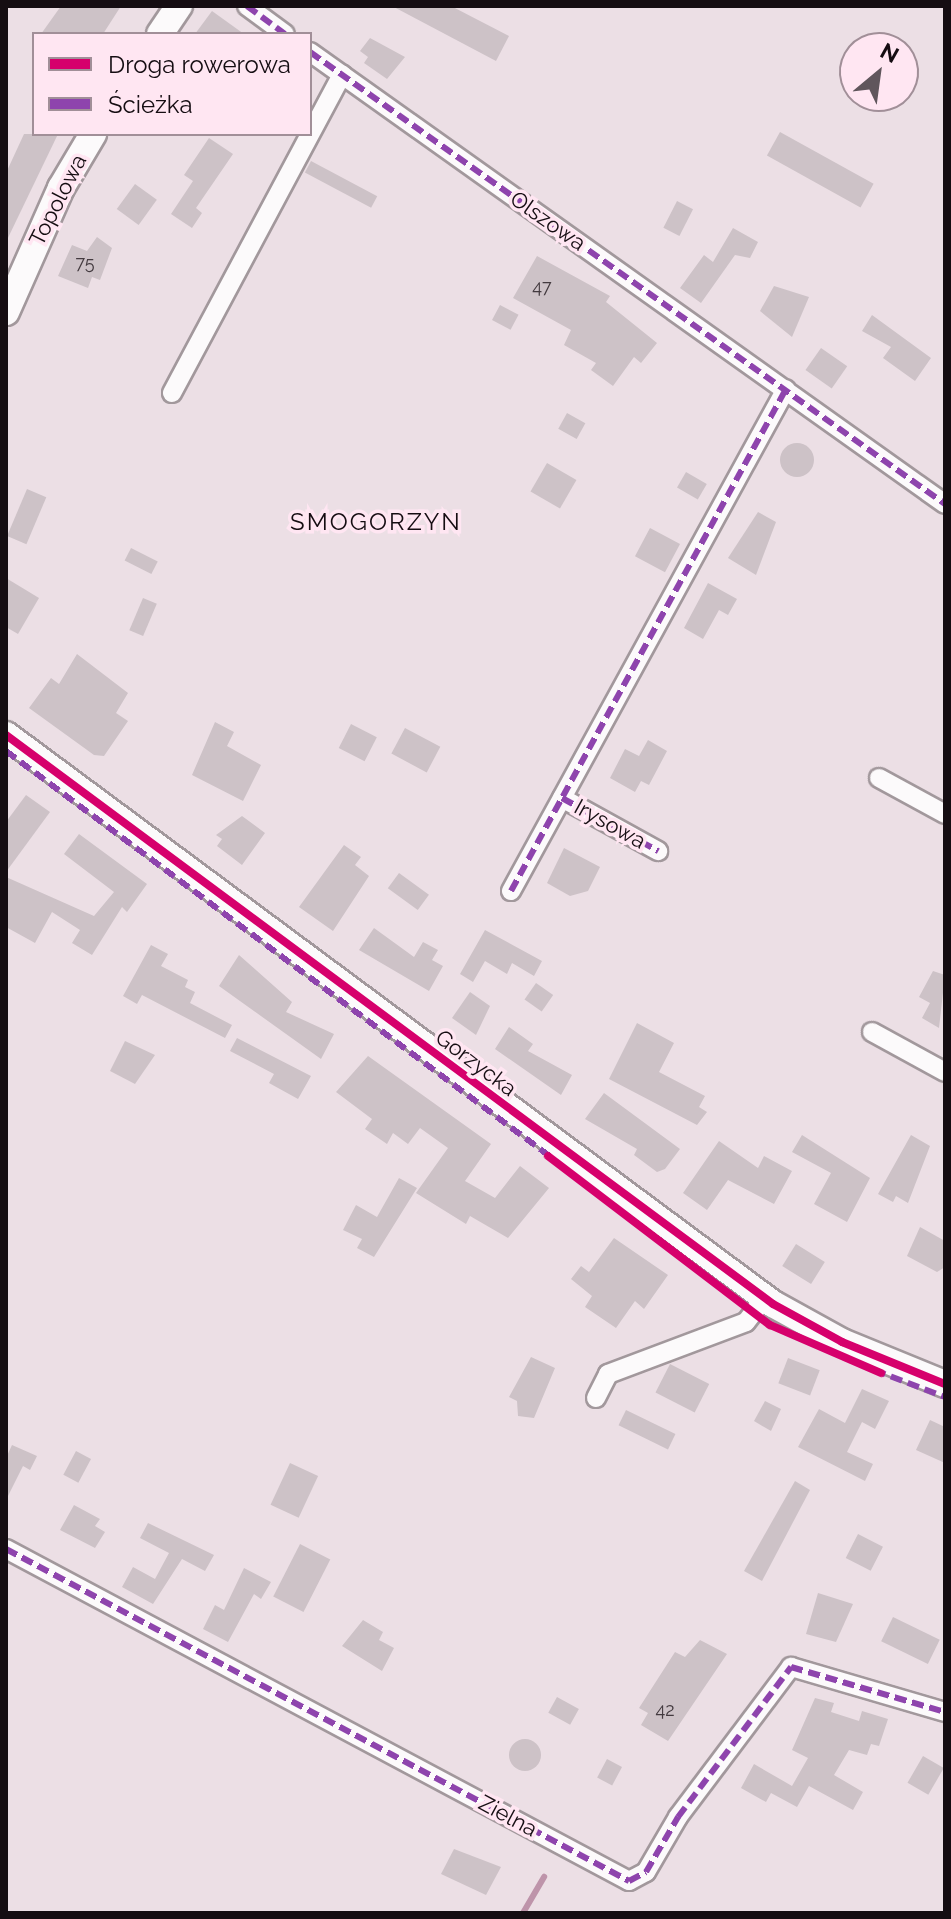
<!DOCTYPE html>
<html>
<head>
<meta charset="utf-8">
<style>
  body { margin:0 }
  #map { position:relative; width:951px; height:1919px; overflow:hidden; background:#ecdfe5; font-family:Raleway,sans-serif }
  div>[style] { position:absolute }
  .stream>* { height:6px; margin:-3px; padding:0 3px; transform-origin:3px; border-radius:3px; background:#be94aa }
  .building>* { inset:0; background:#cdc2c7; transform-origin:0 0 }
  .round { border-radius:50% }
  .roads { filter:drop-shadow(2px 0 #a2989c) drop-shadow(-2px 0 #a2989c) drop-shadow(0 2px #a2989c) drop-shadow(0 -2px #a2989c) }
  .street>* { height:18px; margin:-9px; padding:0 9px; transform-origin:9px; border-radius:9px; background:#fcfafb }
  .secondary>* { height:26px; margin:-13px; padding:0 13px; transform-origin:13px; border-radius:13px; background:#fcfafb }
  .quiet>* { height:6px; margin-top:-3px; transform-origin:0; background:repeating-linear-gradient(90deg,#8e44ad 0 12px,transparent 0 18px) }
  .cycleway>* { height:8px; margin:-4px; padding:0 4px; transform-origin:4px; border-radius:4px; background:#d6006c }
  span { translate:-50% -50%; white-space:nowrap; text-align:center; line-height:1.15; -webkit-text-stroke:7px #ffe6f2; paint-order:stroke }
  .number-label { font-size:18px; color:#433a3f }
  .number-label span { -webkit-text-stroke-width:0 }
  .street-label { font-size:22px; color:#150d12 }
  .neighbourhood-label { font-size:24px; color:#150d12; letter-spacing:2px }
  .frame { position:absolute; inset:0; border:8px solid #150d12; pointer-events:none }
  .legend { position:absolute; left:32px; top:32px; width:280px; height:104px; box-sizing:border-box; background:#ffe6f2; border:2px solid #a18f98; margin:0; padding:10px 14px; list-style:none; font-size:24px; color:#150d12 }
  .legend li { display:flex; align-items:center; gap:16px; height:40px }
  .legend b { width:40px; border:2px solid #a18f98 }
  .north { position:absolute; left:839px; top:32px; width:80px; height:80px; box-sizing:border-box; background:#ffe6f2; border:2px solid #a18f98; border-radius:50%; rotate:29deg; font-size:22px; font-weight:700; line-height:32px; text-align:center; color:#150d12 }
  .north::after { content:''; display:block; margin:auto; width:28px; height:36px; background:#60565c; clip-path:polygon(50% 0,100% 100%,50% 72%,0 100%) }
</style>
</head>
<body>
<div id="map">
  <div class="stream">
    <i style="left:523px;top:1913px;width:42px;rotate:-59.7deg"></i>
  </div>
  <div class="building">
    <i style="clip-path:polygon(61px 6px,121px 6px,103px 34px,41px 34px)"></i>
    <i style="clip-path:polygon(392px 6px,451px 6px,509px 36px,496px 61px)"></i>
    <i style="clip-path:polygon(212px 11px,244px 34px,195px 34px)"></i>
    <i style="clip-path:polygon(370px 38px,405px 57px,387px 79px,364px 63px,368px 57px,360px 51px)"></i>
    <i style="left:780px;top:132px;width:107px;height:27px;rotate:29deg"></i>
    <i style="clip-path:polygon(24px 134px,58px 134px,6px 242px,6px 173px)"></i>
    <i style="clip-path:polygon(209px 138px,233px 154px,196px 208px,202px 213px,192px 228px,171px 214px,193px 181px,184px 175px)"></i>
    <i style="left:311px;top:161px;width:75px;height:13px;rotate:28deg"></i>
    <i style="left:135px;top:184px;width:27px;height:31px;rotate:36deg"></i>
    <i style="left:677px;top:201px;width:18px;height:30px;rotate:27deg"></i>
    <i style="clip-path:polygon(733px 228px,758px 242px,750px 258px,735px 255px,701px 303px,680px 288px,704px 255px,713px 262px)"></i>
    <i style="clip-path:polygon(97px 237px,112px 248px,100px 280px,92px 277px,88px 288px,58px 276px,72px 245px,87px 251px)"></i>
    <i style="clip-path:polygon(537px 256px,610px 296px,606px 302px,657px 343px,641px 363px,634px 357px,613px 386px,591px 370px,596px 363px,564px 345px,571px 330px,513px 298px)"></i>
    <i style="clip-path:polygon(774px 286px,809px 297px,792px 337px,760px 311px)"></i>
    <i style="left:500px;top:305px;width:21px;height:17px;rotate:28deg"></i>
    <i style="clip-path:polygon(872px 315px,931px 358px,915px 381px,883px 358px,891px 347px,862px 331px)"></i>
    <i style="left:821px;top:348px;width:32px;height:27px;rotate:35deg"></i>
    <i style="left:567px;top:413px;width:21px;height:18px;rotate:29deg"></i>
    <i class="round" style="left:780px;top:443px;width:34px;height:34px"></i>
    <i style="left:547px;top:463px;width:34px;height:33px;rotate:30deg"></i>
    <i style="left:686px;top:472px;width:24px;height:18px;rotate:30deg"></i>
    <i style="left:27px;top:489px;width:21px;height:51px;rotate:23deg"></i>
    <i style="clip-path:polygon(758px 512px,776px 522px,756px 575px,728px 558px)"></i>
    <i style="left:650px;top:528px;width:34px;height:32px;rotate:28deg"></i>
    <i style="left:131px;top:548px;width:30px;height:14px;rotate:27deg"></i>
    <i style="clip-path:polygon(6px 578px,39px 598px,18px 634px,6px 627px)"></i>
    <i style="clip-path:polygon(708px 583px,737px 599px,728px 615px,719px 610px,703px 639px,684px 628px)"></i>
    <i style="left:143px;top:598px;width:15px;height:35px;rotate:23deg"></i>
    <i style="clip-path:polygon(77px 654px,128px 693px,116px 713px,128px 721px,104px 756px,94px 755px,29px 708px,51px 678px,59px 684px)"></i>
    <i style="clip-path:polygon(215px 722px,234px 732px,227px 746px,261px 765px,243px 801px,192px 775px)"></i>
    <i style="left:351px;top:724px;width:29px;height:27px;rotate:27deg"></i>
    <i style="left:405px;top:728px;width:40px;height:29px;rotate:28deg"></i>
    <i style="clip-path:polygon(648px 740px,667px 751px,649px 785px,641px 781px,635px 792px,610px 778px,625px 749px,639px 756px)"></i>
    <i style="clip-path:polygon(26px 795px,50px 812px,6px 872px,6px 822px)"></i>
    <i style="clip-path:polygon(242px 816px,265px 833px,242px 865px,217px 846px,222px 839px,216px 835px)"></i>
    <i style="clip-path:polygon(79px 834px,147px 884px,127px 912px,122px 907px,92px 955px,72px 943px,80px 930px,52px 912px,35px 943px,6px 927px,6px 877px,94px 916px,114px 892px,64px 854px)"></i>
    <i style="clip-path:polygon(344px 845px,361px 857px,355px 865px,369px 876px,333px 931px,299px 907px)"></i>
    <i style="clip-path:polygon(564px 848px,600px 867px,588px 891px,570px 896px,547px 883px)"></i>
    <i style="left:399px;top:873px;width:37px;height:19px;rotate:36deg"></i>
    <i style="clip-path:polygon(374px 928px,414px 957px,423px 942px,438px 950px,432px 960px,443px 966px,429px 991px,359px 950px)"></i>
    <i style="clip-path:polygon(485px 930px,542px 961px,534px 976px,512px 963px,507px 974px,485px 961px,473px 982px,460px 974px)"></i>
    <i style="clip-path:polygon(151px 945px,168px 954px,161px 966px,188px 980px,185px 987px,195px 992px,190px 1003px,232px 1025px,225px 1038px,142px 995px,137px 1004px,123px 996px)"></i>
    <i style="clip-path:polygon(239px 955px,292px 1002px,286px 1012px,334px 1034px,321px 1059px,219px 986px)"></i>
    <i style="clip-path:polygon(933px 971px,945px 975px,939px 1028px,922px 1018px,930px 1003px,919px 997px)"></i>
    <i style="left:536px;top:983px;width:21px;height:20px;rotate:35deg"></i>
    <i style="clip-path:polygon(470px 992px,490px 1006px,476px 1035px,452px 1018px)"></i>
    <i style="clip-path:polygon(637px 1023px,674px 1043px,659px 1072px,705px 1096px,699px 1107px,707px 1112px,697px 1125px,609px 1079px)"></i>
    <i style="clip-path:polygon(509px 1027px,533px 1044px,528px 1051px,572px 1075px,561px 1095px,495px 1049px)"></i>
    <i style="clip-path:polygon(237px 1038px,311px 1076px,298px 1099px,269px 1083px,274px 1074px,230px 1051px)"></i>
    <i style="clip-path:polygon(125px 1041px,155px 1055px,135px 1084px,110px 1071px)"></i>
    <i style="clip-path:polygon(368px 1056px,491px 1144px,465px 1181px,495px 1198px,520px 1166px,549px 1188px,508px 1238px,470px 1216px,466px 1224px,416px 1193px,448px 1148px,420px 1128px,408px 1144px,393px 1133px,387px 1144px,365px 1129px,372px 1119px,336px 1092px)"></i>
    <i style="clip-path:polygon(604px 1093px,680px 1149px,665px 1169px,657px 1172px,634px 1155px,637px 1149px,585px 1119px)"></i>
    <i style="clip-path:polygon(802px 1135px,870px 1178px,847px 1222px,814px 1204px,831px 1173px,792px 1152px)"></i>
    <i style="clip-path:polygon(911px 1135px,930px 1146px,908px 1203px,896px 1196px,893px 1202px,878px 1194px)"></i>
    <i style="clip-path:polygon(719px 1141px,758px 1168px,764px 1156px,792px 1171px,774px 1204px,728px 1180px,707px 1210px,683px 1193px)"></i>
    <i style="clip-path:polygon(399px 1178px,417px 1188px,374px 1257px,357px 1248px,362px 1239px,343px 1230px,356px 1205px,377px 1217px)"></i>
    <i style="clip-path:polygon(920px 1227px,945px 1241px,945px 1267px,937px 1272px,907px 1256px)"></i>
    <i style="clip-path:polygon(614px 1238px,668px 1275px,644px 1309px,635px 1301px,616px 1328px,585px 1307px,592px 1296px,571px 1279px,581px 1266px,589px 1272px)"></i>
    <i style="left:796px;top:1244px;width:34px;height:26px;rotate:32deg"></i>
    <i style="clip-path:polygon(531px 1357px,555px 1368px,534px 1418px,518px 1416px,517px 1401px,509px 1397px)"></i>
    <i style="left:788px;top:1358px;width:34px;height:27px;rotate:21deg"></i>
    <i style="left:670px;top:1364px;width:44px;height:32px;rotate:27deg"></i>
    <i style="clip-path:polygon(862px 1389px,889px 1401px,875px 1429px,862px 1422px,847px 1452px,873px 1464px,865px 1481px,798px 1447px,819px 1409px,845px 1423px)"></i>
    <i style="clip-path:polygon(765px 1401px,781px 1409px,771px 1431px,754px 1421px)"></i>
    <i style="left:626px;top:1410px;width:55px;height:17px;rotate:26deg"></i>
    <i style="clip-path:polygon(930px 1420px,945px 1427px,945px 1463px,916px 1450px)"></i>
    <i style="clip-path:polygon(12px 1445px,37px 1456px,30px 1470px,23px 1466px,6px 1500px,6px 1458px)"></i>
    <i style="left:76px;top:1451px;width:17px;height:27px;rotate:28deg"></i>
    <i style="left:290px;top:1463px;width:31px;height:46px;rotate:25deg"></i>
    <i style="clip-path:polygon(795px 1481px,810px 1490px,762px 1581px,744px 1571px)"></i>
    <i style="clip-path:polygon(74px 1505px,100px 1519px,95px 1526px,105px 1532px,95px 1548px,60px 1530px)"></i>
    <i style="clip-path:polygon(148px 1523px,214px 1555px,205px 1571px,182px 1559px,153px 1604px,122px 1587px,133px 1567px,155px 1579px,169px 1553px,140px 1538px)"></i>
    <i style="left:858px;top:1534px;width:28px;height:27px;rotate:27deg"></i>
    <i style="left:300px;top:1544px;width:34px;height:59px;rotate:27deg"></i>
    <i style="clip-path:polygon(244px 1568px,271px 1582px,261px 1599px,254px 1594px,228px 1642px,203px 1629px,215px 1605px,224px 1610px)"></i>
    <i style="clip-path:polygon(818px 1593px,853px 1604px,836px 1642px,806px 1634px)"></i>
    <i style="left:893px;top:1617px;width:52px;height:27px;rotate:26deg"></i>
    <i style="clip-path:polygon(363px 1620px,383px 1632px,379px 1640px,394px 1648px,382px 1671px,342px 1646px)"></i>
    <i style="clip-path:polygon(700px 1640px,727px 1654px,668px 1741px,641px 1725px,648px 1713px,639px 1708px,675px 1652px,685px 1657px)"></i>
    <i style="left:557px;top:1697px;width:25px;height:18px;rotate:29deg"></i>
    <i style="clip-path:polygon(815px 1698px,834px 1703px,831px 1712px,859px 1721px,862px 1711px,888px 1719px,879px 1746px,871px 1744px,867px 1755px,849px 1750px,834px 1775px,863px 1792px,853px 1810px,809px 1786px,797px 1807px,771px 1793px,766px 1802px,741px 1788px,754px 1764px,792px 1786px,808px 1758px,792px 1750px)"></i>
    <i class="round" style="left:509px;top:1739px;width:32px;height:32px"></i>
    <i style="left:923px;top:1756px;width:24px;height:31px;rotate:30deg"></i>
    <i style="left:607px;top:1759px;width:17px;height:21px;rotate:28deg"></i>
    <i style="clip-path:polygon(454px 1849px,501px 1867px,486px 1895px,441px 1874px)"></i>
  </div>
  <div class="roads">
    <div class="street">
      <i style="left:247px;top:6px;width:47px;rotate:36.4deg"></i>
      <i style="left:310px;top:52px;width:779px;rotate:35.44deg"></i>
      <i style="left:172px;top:393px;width:361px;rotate:-61.9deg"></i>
      <i style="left:879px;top:778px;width:75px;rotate:28.6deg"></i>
      <i style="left:562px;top:798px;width:110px;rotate:28.9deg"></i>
      <i style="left:511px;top:891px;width:572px;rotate:-61.29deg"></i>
      <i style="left:872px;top:1032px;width:83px;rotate:28.7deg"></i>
      <i style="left:596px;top:1398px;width:27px;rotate:-63deg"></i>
      <i style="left:608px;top:1374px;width:147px;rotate:-20.6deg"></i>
      <i style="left:746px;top:1322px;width:31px;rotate:-52deg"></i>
      <i style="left:6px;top:1549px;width:706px;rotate:28.05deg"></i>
      <i style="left:629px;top:1881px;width:19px;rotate:-28deg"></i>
      <i style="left:646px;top:1872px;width:64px;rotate:-59.8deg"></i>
      <i style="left:678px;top:1817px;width:188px;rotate:-53deg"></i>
      <i style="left:791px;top:1667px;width:160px;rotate:16.3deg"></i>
    </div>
    <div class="secondary">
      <i style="left:160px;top:34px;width:34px;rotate:-56deg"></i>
      <i style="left:6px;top:312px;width:136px;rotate:-66.1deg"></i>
      <i style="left:61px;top:188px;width:63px;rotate:-59.3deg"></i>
      <i style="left:6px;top:735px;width:955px;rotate:36.57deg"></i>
      <i style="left:773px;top:1304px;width:79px;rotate:28.8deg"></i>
      <i style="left:842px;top:1342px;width:111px;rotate:22.2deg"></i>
    </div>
  </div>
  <div class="quiet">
    <i style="left:247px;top:6px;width:47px;rotate:36.4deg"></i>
    <i style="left:310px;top:52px;width:779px;rotate:35.44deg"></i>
    <i style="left:6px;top:751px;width:681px;rotate:36.7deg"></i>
    <i style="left:562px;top:798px;width:110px;rotate:28.9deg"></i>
    <i style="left:511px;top:891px;width:572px;rotate:-61.29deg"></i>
    <i style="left:874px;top:1370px;width:76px;rotate:20.8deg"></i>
    <i style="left:6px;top:1549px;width:706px;rotate:28.05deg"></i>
    <i style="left:629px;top:1881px;width:19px;rotate:-28deg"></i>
    <i style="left:646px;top:1872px;width:64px;rotate:-59.8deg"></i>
    <i style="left:678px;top:1817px;width:188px;rotate:-53deg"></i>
    <i style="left:791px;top:1667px;width:160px;rotate:16.3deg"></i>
  </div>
  <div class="cycleway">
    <i style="left:6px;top:735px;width:955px;rotate:36.57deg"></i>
    <i style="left:773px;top:1304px;width:79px;rotate:28.8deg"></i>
    <i style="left:842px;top:1342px;width:111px;rotate:22.2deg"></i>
    <i style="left:548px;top:1156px;width:279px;rotate:37.3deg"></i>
    <i style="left:770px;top:1325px;width:121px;rotate:23.4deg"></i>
  </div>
  <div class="number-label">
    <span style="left:85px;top:263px">75</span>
    <span style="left:542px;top:287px">47</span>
    <span style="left:665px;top:1710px">42</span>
  </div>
  <div class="street-label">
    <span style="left:58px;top:200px;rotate:-63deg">Topolowa</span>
    <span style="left:548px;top:221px;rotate:35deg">Olszowa</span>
    <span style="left:610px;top:824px;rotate:29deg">Irysowa</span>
    <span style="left:476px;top:1063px;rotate:37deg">Gorzycka</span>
    <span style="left:508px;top:1816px;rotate:28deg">Zielna</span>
  </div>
  <div class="neighbourhood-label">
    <span style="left:376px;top:522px">SMOGORZYN</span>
  </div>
  <div class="frame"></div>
  <ul class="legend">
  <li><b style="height:10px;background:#d6006c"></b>Droga rowerowa</li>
  <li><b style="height:10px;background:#8e44ad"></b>Ścieżka</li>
  </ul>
  <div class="north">N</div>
</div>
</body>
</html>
